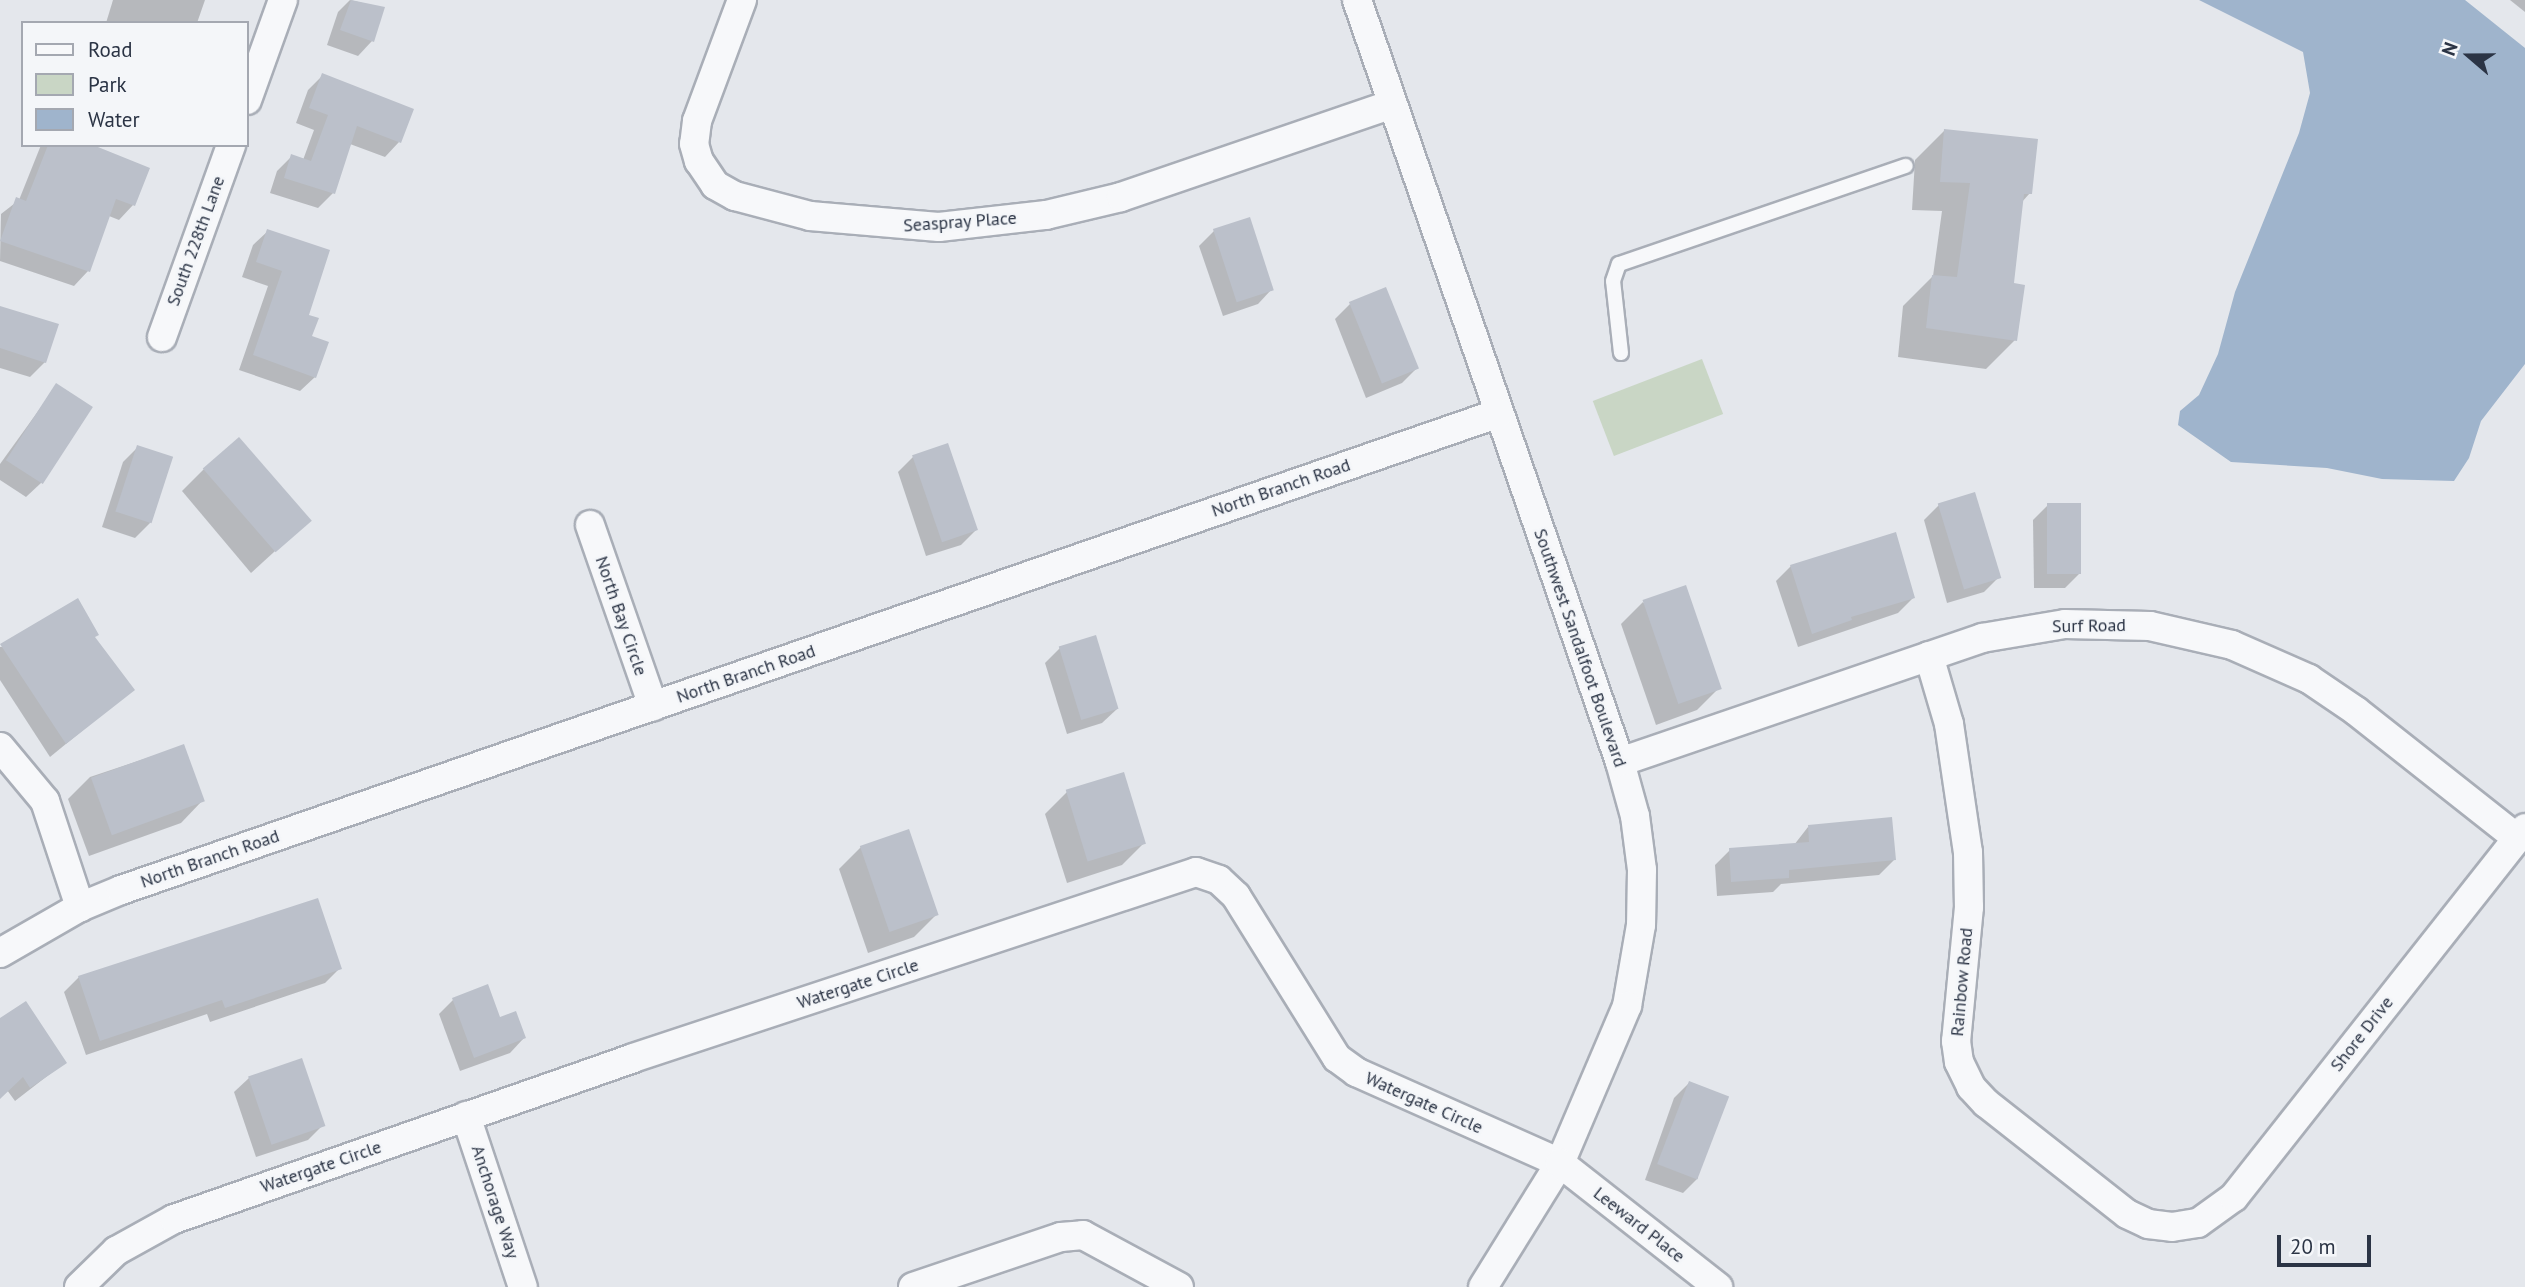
<!DOCTYPE html>
<html>
<head>
<meta charset="utf-8">
<style>
  body { margin:0 }
  #map { position:relative; width:2525px; height:1287px; overflow:hidden; background:#e4e7ec; font-family:"PT Sans",sans-serif }
  div>[style] { position:absolute }
  .green>* { inset:0; background:#c9d6c5; transform-origin:0 0 }
  .water>* { inset:0; background:#9fb4cc }
  .shadow>* { inset:0; background:#0003 }
  .building>* { inset:0; background:#bbc0ca; transform-origin:0 0 }
  .roads { filter:drop-shadow(2px 0 #a9aeb7) drop-shadow(-2px 0 #a9aeb7) drop-shadow(0 2px #a9aeb7) drop-shadow(0 -2px #a9aeb7) }
  .lane>* { height:14px; margin:-7px; padding:0 7px; transform-origin:7px; border-radius:7px; background:#f7f8fa }
  .street>* { height:28px; margin:-14px; padding:0 14px; transform-origin:14px; border-radius:14px; background:#f7f8fa }
  span { translate:-50% -50%; white-space:nowrap; text-align:center; line-height:1.15; -webkit-text-stroke:5px #f4f6f9; paint-order:stroke }
  .street-label { font-size:18px; color:#2b3445 }
  .legend { position:absolute; left:21px; top:21px; width:228px; height:126px; box-sizing:border-box; background:#f4f6f9; border:2px solid #a4a8b1; margin:0; padding:9px 12px; list-style:none; font-size:21px; color:#2b3445 }
  .legend li { display:flex; align-items:center; gap:14px; height:35px }
  .legend b { width:35px; border:2px solid #a4a8b1 }
  .north { position:absolute; left:2434px; top:21px; width:70px; height:70px; -webkit-text-stroke:5px #f4f6f9; paint-order:stroke; rotate:290deg; font-size:19px; font-weight:700; line-height:28px; text-align:center; color:#2b3445 }
  .north::after { content:''; display:block; margin:auto; width:24px; height:32px; background:#2b3445; clip-path:polygon(50% 0,100% 100%,50% 72%,0 100%) }
  .scale { position:absolute; left:2277px; top:1235px; width:94px; height:32px; box-sizing:border-box; border:4px solid #2b3445; border-top:0; padding-left:9px; font-size:21px; line-height:24px; white-space:nowrap; color:#2b3445; -webkit-text-stroke:5px #f4f6f9; paint-order:stroke }
</style>
</head>
<body>
<div id="map">
  <div class="green">
    <i style="left:1702px;top:359px;width:59px;height:117px;rotate:69deg"></i>
  </div>
  <div class="water">
    <i style="clip-path:polygon(2199px 0,2465px 0,2525px 48px,2525px 364px,2481px 421px,2469px 458px,2454px 481px,2382px 479px,2327px 468px,2231px 462px,2178px 425px,2180px 411px,2199px 395px,2218px 354px,2235px 292px,2299px 133px,2310px 93px,2303px 52px)"></i>
  </div>
  <div class="shadow">
    <i style="clip-path:polygon(113px 0,205px 0,197px 23px,106px 23px)"></i>
    <i style="clip-path:polygon(350px 0,383px 8px,372px 41px,358px 56px,327px 45px,338px 12px)"></i>
    <i style="clip-path:polygon(2510px 0,2525px 0,2525px 12px)"></i>
    <i style="clip-path:polygon(323px 75px,399px 142px,385px 157px,350px 144px,333px 193px,318px 208px,270px 193px,277px 171px,292px 156px,303px 160px,314px 130px,296px 123px,308px 90px)"></i>
    <i style="clip-path:polygon(1944px 131px,2030px 193px,2021px 203px,2012px 284px,2015px 340px,1986px 369px,1898px 357px,1903px 306px,1933px 276px,1942px 211px,1912px 210px,1915px 160px)"></i>
    <i style="clip-path:polygon(41px 145px,88px 145px,133px 205px,119px 220px,109px 216px,88px 271px,74px 286px,0 261px,1px 214px,19px 200px)"></i>
    <i style="clip-path:polygon(268px 231px,306px 316px,315px 377px,300px 391px,239px 370px,268px 286px,242px 277px,253px 245px)"></i>
    <i style="clip-path:polygon(1214px 231px,1272px 289px,1258px 304px,1223px 316px,1199px 246px)"></i>
    <i style="clip-path:polygon(1350px 304px,1416px 369px,1402px 383px,1366px 398px,1335px 319px)"></i>
    <i style="clip-path:polygon(0 308px,45px 362px,30px 377px,0 368px)"></i>
    <i style="clip-path:polygon(57px 385px,41px 483px,26px 497px,0 480px,0 464px)"></i>
    <i style="clip-path:polygon(138px 447px,150px 523px,135px 538px,102px 527px,123px 462px)"></i>
    <i style="clip-path:polygon(913px 457px,976px 530px,961px 545px,926px 556px,898px 472px)"></i>
    <i style="clip-path:polygon(204px 469px,308px 521px,251px 573px,182px 491px)"></i>
    <i style="clip-path:polygon(1939px 505px,1999px 577px,1984px 592px,1947px 603px,1924px 520px)"></i>
    <i style="clip-path:polygon(2048px 505px,2080px 573px,2065px 588px,2034px 588px,2033px 520px)"></i>
    <i style="clip-path:polygon(1791px 566px,1913px 598px,1898px 613px,1798px 647px,1776px 581px)"></i>
    <i style="clip-path:polygon(1643px 602px,1719px 688px,1697px 710px,1656px 725px,1621px 624px)"></i>
    <i style="clip-path:polygon(93px 638px,133px 689px,50px 757px,0 680px,0 647px)"></i>
    <i style="clip-path:polygon(1060px 648px,1117px 709px,1102px 723px,1067px 734px,1045px 663px)"></i>
    <i style="clip-path:polygon(183px 746px,203px 800px,181px 823px,89px 856px,68px 799px,90px 777px)"></i>
    <i style="clip-path:polygon(1067px 792px,1144px 843px,1122px 865px,1067px 883px,1045px 814px)"></i>
    <i style="clip-path:polygon(1808px 827px,1894px 860px,1879px 875px,1781px 884px,1773px 892px,1717px 896px,1715px 865px,1730px 850px,1794px 845px)"></i>
    <i style="clip-path:polygon(861px 847px,936px 915px,914px 937px,868px 953px,839px 869px)"></i>
    <i style="clip-path:polygon(340px 968px,325px 983px,210px 1022px,207px 1014px,86px 1055px,64px 992px,79px 977px)"></i>
    <i style="clip-path:polygon(453px 1000px,499px 1019px,524px 1038px,510px 1053px,460px 1071px,439px 1014px)"></i>
    <i style="clip-path:polygon(0 1018px,64px 1063px,15px 1101px,7px 1090px,0 1097px)"></i>
    <i style="clip-path:polygon(249px 1078px,323px 1125px,308px 1140px,256px 1157px,234px 1092px)"></i>
    <i style="clip-path:polygon(1689px 1083px,1698px 1178px,1683px 1193px,1645px 1180px,1674px 1098px)"></i>
  </div>
  <div class="building">
    <i style="clip-path:polygon(351px 0,385px 7px,374px 42px,340px 30px)"></i>
    <i style="clip-path:polygon(322px 73px,414px 109px,401px 143px,357px 126px,335px 194px,284px 178px,291px 154px,311px 161px,328px 115px,309px 108px)"></i>
    <i style="clip-path:polygon(1944px 129px,2038px 139px,2032px 194px,2024px 194px,2014px 283px,2025px 285px,2017px 341px,1926px 328px,1932px 275px,1957px 277px,1970px 183px,1940px 182px)"></i>
    <i style="clip-path:polygon(48px 145px,93px 145px,150px 168px,135px 206px,116px 199px,90px 272px,0 241px,16px 197px,26px 201px)"></i>
    <i style="left:1250px;top:217px;width:77px;height:39px;rotate:72deg"></i>
    <i style="clip-path:polygon(267px 229px,330px 250px,309px 315px,319px 318px,312px 336px,329px 342px,316px 378px,253px 355px,282px 271px,256px 262px)"></i>
    <i style="left:1386px;top:287px;width:88px;height:40px;rotate:68deg"></i>
    <i style="clip-path:polygon(0 306px,59px 324px,46px 363px,0 348px)"></i>
    <i style="left:56px;top:383px;width:44px;height:92px;rotate:33deg"></i>
    <i style="left:239px;top:437px;width:111px;height:48px;rotate:49deg"></i>
    <i style="left:948px;top:443px;width:92px;height:38px;rotate:71deg"></i>
    <i style="left:137px;top:445px;width:38px;height:70px;rotate:18deg"></i>
    <i style="left:1975px;top:492px;width:90px;height:39px;rotate:73deg"></i>
    <i style="left:2047px;top:503px;width:34px;height:71px"></i>
    <i style="clip-path:polygon(1896px 532px,1915px 598px,1851px 617px,1852px 620px,1812px 634px,1790px 565px)"></i>
    <i style="left:1686px;top:585px;width:110px;height:46px;rotate:71deg"></i>
    <i style="clip-path:polygon(78px 598px,99px 635px,95px 637px,135px 690px,66px 744px,0 644px)"></i>
    <i style="left:1096px;top:635px;width:77px;height:39px;rotate:73deg"></i>
    <i style="left:184px;top:744px;width:61px;height:99px;rotate:70deg"></i>
    <i style="left:1124px;top:772px;width:75px;height:61px;rotate:73deg"></i>
    <i style="clip-path:polygon(1892px 817px,1896px 860px,1789px 870px,1789px 878px,1731px 882px,1729px 848px,1809px 842px,1808px 825px)"></i>
    <i style="left:909px;top:829px;width:91px;height:52px;rotate:71deg"></i>
    <i style="clip-path:polygon(318px 898px,342px 969px,225px 1008px,222px 1000px,100px 1041px,78px 976px)"></i>
    <i style="clip-path:polygon(488px 984px,500px 1017px,516px 1011px,526px 1038px,474px 1058px,452px 998px)"></i>
    <i style="clip-path:polygon(26px 1001px,67px 1063px,30px 1088px,23px 1077px,0 1099px,0 1018px)"></i>
    <i style="left:302px;top:1058px;width:72px;height:57px;rotate:71deg"></i>
    <i style="left:1689px;top:1081px;width:43px;height:89px;rotate:21deg"></i>
  </div>
  <div class="roads">
    <div class="lane">
      <i style="left:1621px;top:353px;width:72px;rotate:-96.3deg"></i>
      <i style="left:1613px;top:281px;width:18px;rotate:-71deg"></i>
      <i style="left:1619px;top:264px;width:303px;rotate:-18.9deg"></i>
    </div>
    <div class="street">
      <i style="left:742px;top:0;width:129px;rotate:110.4deg"></i>
      <i style="left:697px;top:121px;width:23px;rotate:97deg"></i>
      <i style="left:694px;top:144px;width:18px;rotate:74deg"></i>
      <i style="left:699px;top:161px;width:29px;rotate:56deg"></i>
      <i style="left:715px;top:185px;width:23px;rotate:29deg"></i>
      <i style="left:735px;top:196px;width:78px;rotate:14.9deg"></i>
      <i style="left:810px;top:216px;width:129px;rotate:4.9deg"></i>
      <i style="left:939px;top:227px;width:108px;rotate:-6.4deg"></i>
      <i style="left:1046px;top:215px;width:77px;rotate:-13.5deg"></i>
      <i style="left:1121px;top:197px;width:287px;rotate:-18.9deg"></i>
      <i style="left:1357px;top:0;width:806px;rotate:70.96deg"></i>
      <i style="left:1620px;top:762px;width:56px;rotate:74.5deg"></i>
      <i style="left:1635px;top:816px;width:54px;rotate:82.6deg"></i>
      <i style="left:1642px;top:870px;width:55px;rotate:91deg"></i>
      <i style="left:1641px;top:925px;width:82px;rotate:99.8deg"></i>
      <i style="left:1627px;top:1006px;width:171px;rotate:113.1deg"></i>
      <i style="left:1560px;top:1163px;width:146px;rotate:121.8deg"></i>
      <i style="left:247px;top:100px;width:106px;rotate:-70.2deg"></i>
      <i style="left:162px;top:337px;width:204px;rotate:-70.2deg"></i>
      <i style="left:590px;top:525px;width:192px;rotate:70.8deg"></i>
      <i style="left:1929px;top:656px;width:71px;rotate:73.6deg"></i>
      <i style="left:1949px;top:724px;width:129px;rotate:81.6deg"></i>
      <i style="left:1968px;top:852px;width:55px;rotate:89deg"></i>
      <i style="left:1969px;top:907px;width:135px;rotate:95.5deg"></i>
      <i style="left:1956px;top:1041px;width:21px;rotate:82deg"></i>
      <i style="left:1959px;top:1062px;width:28px;rotate:64deg"></i>
      <i style="left:1971px;top:1087px;width:22px;rotate:47deg"></i>
      <i style="left:1986px;top:1103px;width:179px;rotate:38.2deg"></i>
      <i style="left:2127px;top:1214px;width:23px;rotate:25deg"></i>
      <i style="left:2148px;top:1224px;width:24px;rotate:7deg"></i>
      <i style="left:2172px;top:1227px;width:26px;rotate:-9deg"></i>
      <i style="left:2198px;top:1223px;width:44px;rotate:-35.8deg"></i>
      <i style="left:2234px;top:1197px;width:470px;rotate:-51.7deg"></i>
      <i style="left:0;top:747px;width:70px;rotate:50.2deg"></i>
      <i style="left:45px;top:801px;width:112px;rotate:71.7deg"></i>
      <i style="left:1620px;top:762px;width:383px;rotate:-18.9deg"></i>
      <i style="left:1982px;top:638px;width:84px;rotate:-9.6deg"></i>
      <i style="left:2065px;top:624px;width:85px;rotate:1.3deg"></i>
      <i style="left:2150px;top:626px;width:84px;rotate:13deg"></i>
      <i style="left:2232px;top:645px;width:84px;rotate:23.8deg"></i>
      <i style="left:2309px;top:679px;width:57px;rotate:34.2deg"></i>
      <i style="left:2356px;top:711px;width:205px;rotate:38.3deg"></i>
      <i style="left:0;top:953px;width:92px;rotate:-29.9deg"></i>
      <i style="left:80px;top:907px;width:44px;rotate:-22.5deg"></i>
      <i style="left:121px;top:890px;width:1458px;rotate:-19.09deg"></i>
      <i style="left:466px;top:1116px;width:180px;rotate:71.6deg"></i>
      <i style="left:79px;top:1287px;width:52px;rotate:-44.2deg"></i>
      <i style="left:116px;top:1251px;width:66px;rotate:-28.9deg"></i>
      <i style="left:174px;top:1219px;width:486px;rotate:-19.3deg"></i>
      <i style="left:633px;top:1058px;width:593px;rotate:-18.28deg"></i>
      <i style="left:1196px;top:872px;width:24px;rotate:19deg"></i>
      <i style="left:1219px;top:880px;width:23px;rotate:43deg"></i>
      <i style="left:1236px;top:896px;width:191px;rotate:58.1deg"></i>
      <i style="left:1337px;top:1058px;width:24px;rotate:36deg"></i>
      <i style="left:1356px;top:1072px;width:223px;rotate:24deg"></i>
      <i style="left:1560px;top:1163px;width:201px;rotate:38.1deg"></i>
      <i style="left:913px;top:1287px;width:156px;rotate:-18.7deg"></i>
      <i style="left:1061px;top:1237px;width:22px;rotate:-5deg"></i>
      <i style="left:1083px;top:1235px;width:109px;rotate:28.4deg"></i>
    </div>
  </div>
  <div class="street-label">
    <span style="left:960px;top:222px;rotate:-4deg">Seaspray Place</span>
    <span style="left:196px;top:241px;rotate:-70deg">South 228th Lane</span>
    <span style="left:1281px;top:488px;rotate:-19deg">North Branch Road</span>
    <span style="left:621px;top:616px;rotate:71deg">North Bay Circle</span>
    <span style="left:2089px;top:626px;rotate:-1deg">Surf Road</span>
    <span style="left:1580px;top:648px;rotate:71deg">Southwest Sandalfoot Boulevard</span>
    <span style="left:746px;top:674px;rotate:-19deg">North Branch Road</span>
    <span style="left:210px;top:859px;rotate:-19deg">North Branch Road</span>
    <span style="left:1962px;top:982px;rotate:-85deg">Rainbow Road</span>
    <span style="left:858px;top:984px;rotate:-18deg">Watergate Circle</span>
    <span style="left:2362px;top:1034px;rotate:-52deg">Shore Drive</span>
    <span style="left:1424px;top:1103px;rotate:24deg">Watergate Circle</span>
    <span style="left:321px;top:1167px;rotate:-19deg">Watergate Circle</span>
    <span style="left:495px;top:1202px;rotate:72deg">Anchorage Way</span>
    <span style="left:1639px;top:1225px;rotate:38deg">Leeward Place</span>
  </div>
  <ul class="legend">
  <li><b style="height:9px;background:#f7f8fa"></b>Road</li>
  <li><b style="height:19px;background:#c9d6c5"></b>Park</li>
  <li><b style="height:19px;background:#9fb4cc"></b>Water</li>
  </ul>
  <div class="north">N</div>
  <div class="scale">20 m</div>
</div>
</body>
</html>
